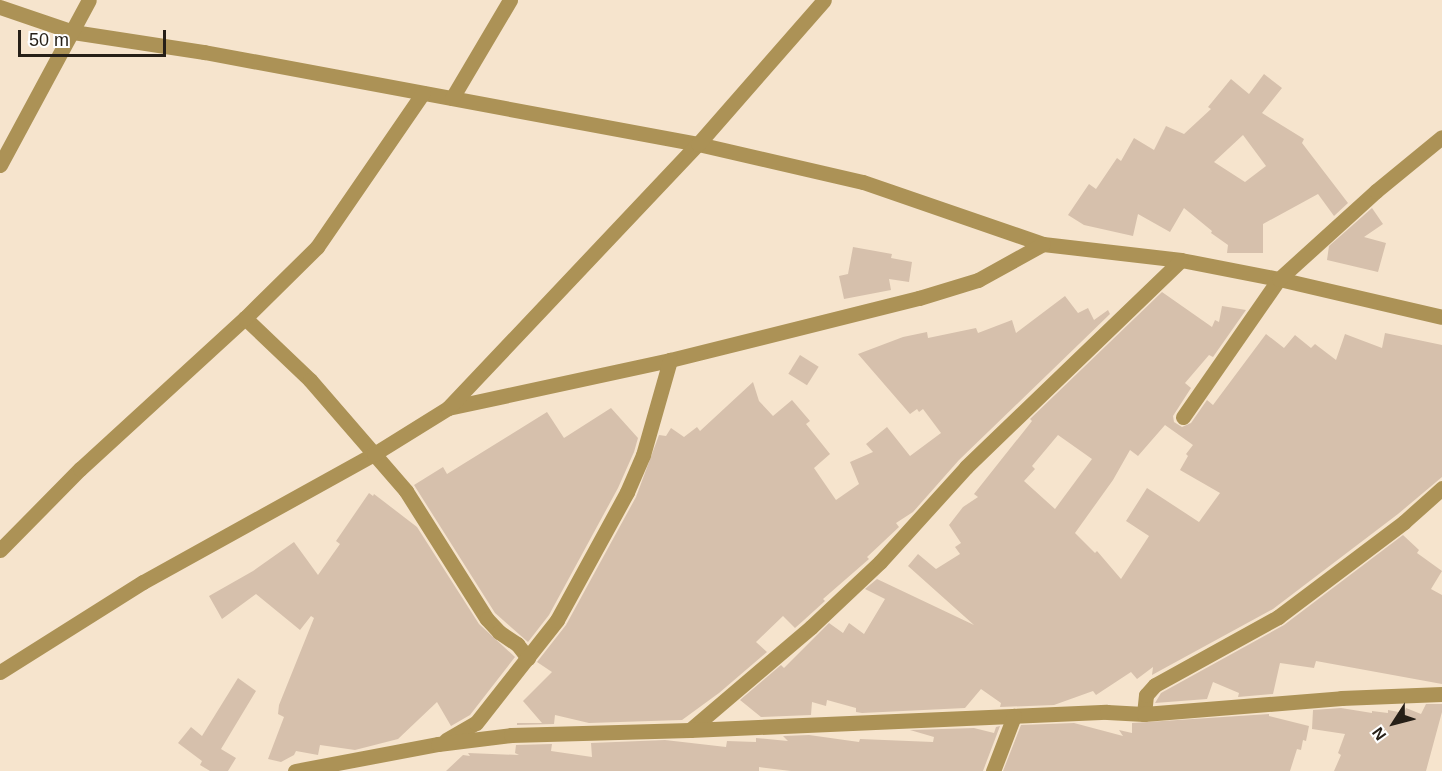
<!DOCTYPE html>
<html>
<head>
<meta charset="utf-8">
<style>
  body { margin:0 }
  #map { position:relative; width:1442px; height:771px; overflow:hidden; background:#f6e4cd; font-family:Helvetica,sans-serif }
  div>[style] { position:absolute }
  .building>* { inset:0; background:#d6c0ac; transform-origin:0 0 }
  .minor>* { height:15px; margin:-7.5px; padding:0 7.5px; transform-origin:7.5px; border-radius:7.5px; background:#ac9256 }
  span { translate:-50% -50%; white-space:nowrap; text-align:center; line-height:1.15; -webkit-text-stroke:5px #fff; paint-order:stroke }
  .north { position:absolute; left:1364px; top:693px; width:60px; height:60px; -webkit-text-stroke:4px #fff; paint-order:stroke; rotate:234deg; font-size:16px; font-weight:700; line-height:24px; text-align:center; color:#261f17 }
  .north::after { content:''; display:block; margin:auto; width:21px; height:27px; background:#261f17; clip-path:polygon(50% 0,100% 100%,50% 72%,0 100%) }
  .scale { position:absolute; left:18px; top:30px; width:148px; height:27px; box-sizing:border-box; border:3px solid #261f17; border-top:0; padding-left:8px; font-size:18px; line-height:21px; white-space:nowrap; color:#261f17; -webkit-text-stroke:4px #fff; paint-order:stroke }
</style>
</head>
<body>
<div id="map">
  <div class="building">
    <i style="clip-path:polygon(evenodd,1264px 74px,1282px 88px,1262px 113px,1304px 139px,1302px 143px,1348px 203px,1334px 216px,1318px 194px,1263px 224px,1263px 253px,1227px 253px,1228px 245px,1211px 233px,1212px 231px,1184px 208px,1170px 232px,1138px 214px,1133px 236px,1084px 225px,1068px 215px,1089px 184px,1096px 189px,1117px 158px,1121px 161px,1134px 138px,1154px 150px,1166px 126px,1184px 134px,1211px 109px,1208px 107px,1231px 79px,1249px 94px,1264px 74px,1243px 135px,1266px 166px,1245px 182px,1214px 162px,1243px 135px)"></i>
    <i style="clip-path:polygon(1372px 208px,1383px 224px,1364px 237px,1386px 243px,1378px 272px,1327px 260px,1329px 246px)"></i>
    <i style="clip-path:polygon(853px 247px,892px 254px,891px 258px,912px 262px,909px 282px,889px 279px,891px 290px,844px 299px,839px 276px,848px 274px)"></i>
    <i style="clip-path:polygon(evenodd,1162px 292px,1212px 327px,1215px 320px,1219px 322px,1222px 306px,1246px 310px,1213px 357px,1209px 355px,1185px 383px,1191px 388px,1173px 416px,1174px 422px,1182px 427px,1191px 423px,1207px 400px,1213px 405px,1266px 334px,1284px 348px,1295px 335px,1311px 348px,1315px 344px,1336px 360px,1345px 334px,1382px 348px,1385px 333px,1442px 345px,1442px 477px,1398px 514px,1273px 609px,1152px 675px,1153px 667px,1137px 679px,1131px 672px,1096px 695px,1093px 691px,1054px 705px,1000px 707px,1001px 703px,981px 689px,965px 708px,862px 713px,856px 712px,856px 708px,827px 700px,826px 706px,812px 702px,811px 715px,761px 717px,740px 700px,781px 665px,784px 668px,829px 623px,843px 633px,849px 623px,864px 634px,885px 599px,865px 589px,877px 579px,974px 625px,908px 566px,918px 554px,936px 569px,960px 554px,955px 547px,961px 543px,949px 525px,963px 507px,978px 497px,974px 494px,1032px 421px,1030px 419px,1162px 292px,1165px 425px,1193px 445px,1186px 454px,1188px 456px,1180px 470px,1220px 493px,1199px 522px,1147px 488px,1126px 521px,1149px 536px,1121px 579px,1097px 551px,1095px 553px,1075px 533px,1113px 480px,1130px 450px,1138px 456px,1165px 425px,1162px 292px,1058px 435px,1092px 459px,1055px 509px,1024px 481px,1035px 469px,1032px 466px,1058px 435px)"></i>
    <i style="clip-path:polygon(1065px 296px,1078px 313px,1088px 308px,1094px 320px,1108px 310px,1110px 314px,959px 460px,913px 512px,896px 523px,899px 527px,867px 557px,869px 559px,823px 599px,825px 601px,804px 620px,795px 628px,783px 616px,756px 642px,767px 652px,719px 693px,682px 720px,589px 723px,555px 715px,554px 724px,517px 725px,517px 723px,542px 723px,523px 701px,552px 672px,537px 662px,566px 625px,636px 497px,659px 435px,666px 436px,671px 428px,684px 437px,697px 427px,700px 431px,753px 382px,759px 401px,773px 416px,792px 400px,810px 421px,806px 424px,830px 454px,814px 468px,836px 500px,859px 484px,850px 462px,873px 452px,866px 444px,887px 427px,910px 456px,941px 433px,923px 409px,919px 412px,917px 409px,910px 414px,858px 354px,903px 337px,927px 332px,928px 338px,976px 328px,978px 333px,1012px 320px,1016px 333px)"></i>
    <i style="left:800px;top:355px;width:22px;height:22px;rotate:32deg"></i>
    <i style="clip-path:polygon(611px 408px,638px 438px,634px 452px,618px 488px,549px 615px,528px 642px,495px 613px,414px 485px,443px 467px,447px 474px,547px 412px,564px 438px)"></i>
    <i style="clip-path:polygon(369px 493px,373px 496px,374px 494px,417px 527px,479px 624px,515px 657px,470px 715px,451px 726px,437px 702px,398px 739px,355px 750px,320px 745px,318px 755px,296px 751px,294px 755px,281px 762px,268px 759px,284px 717px,278px 714px,279px 705px,314px 618px,311px 616px,300px 630px,256px 594px,222px 619px,209px 596px,253px 571px,294px 542px,318px 575px,340px 544px,336px 541px)"></i>
    <i style="clip-path:polygon(1403px 535px,1419px 550px,1417px 553px,1442px 571px,1431px 589px,1442px 595px,1442px 684px,1316px 661px,1314px 668px,1280px 663px,1273px 694px,1238px 697px,1239px 693px,1213px 682px,1207px 699px,1155px 703px,1161px 693px,1284px 625px)"></i>
    <i style="clip-path:polygon(238px 678px,256px 691px,221px 749px,236px 758px,228px 771px,210px 771px,200px 765px,202px 761px,178px 743px,191px 727px,202px 736px)"></i>
    <i style="clip-path:polygon(1426px 704px,1442px 704px,1442px 712px,1426px 771px,1334px 771px,1341px 755px,1338px 753px,1345px 734px,1312px 729px,1313px 710px,1341px 708px,1372px 713px,1372px 711px,1388px 713px,1388px 710px,1404px 713px,1406px 708px,1421px 714px)"></i>
    <i style="clip-path:polygon(1269px 714px,1269px 716px,1309px 726px,1306px 741px,1303px 740px,1301px 750px,1297px 749px,1290px 771px,1003px 771px,1021px 725px,1074px 723px,1123px 736px,1119px 730px,1132px 733px,1132px 723px)"></i>
    <i style="clip-path:polygon(1000px 726px,983px 771px,791px 771px,759px 767px,759px 771px,446px 771px,463px 755px,470px 756px,468px 753px,519px 755px,515px 753px,516px 745px,552px 744px,551px 751px,592px 757px,591px 743px,665px 740px,726px 747px,727px 741px,756px 742px,756px 738px,788px 741px,783px 736px,809px 735px,859px 742px,860px 739px,933px 742px,934px 737px,910px 730px,974px 728px,994px 733px,996px 727px)"></i>
  </div>
  <div class="minor">
    <i style="left:0;top:7px;width:77px;rotate:18.9deg"></i>
    <i style="left:73px;top:32px;width:133px;rotate:8.7deg"></i>
    <i style="left:204px;top:52px;width:502px;rotate:10.55deg"></i>
    <i style="left:698px;top:144px;width:169px;rotate:13deg"></i>
    <i style="left:863px;top:182px;width:190px;rotate:19deg"></i>
    <i style="left:1043px;top:244px;width:139px;rotate:6.6deg"></i>
    <i style="left:1181px;top:260px;width:100px;rotate:11deg"></i>
    <i style="left:1279px;top:279px;width:167px;rotate:13.1deg"></i>
    <i style="left:452px;top:98px;width:114px;rotate:-59.4deg"></i>
    <i style="left:0;top:165px;width:187px;rotate:-61.7deg"></i>
    <i style="left:245px;top:318px;width:90px;rotate:43.6deg"></i>
    <i style="left:310px;top:380px;width:147px;rotate:49.1deg"></i>
    <i style="left:406px;top:491px;width:151px;rotate:57.7deg"></i>
    <i style="left:487px;top:619px;width:18px;rotate:47deg"></i>
    <i style="left:499px;top:632px;width:22px;rotate:34deg"></i>
    <i style="left:517px;top:644px;width:18px;rotate:52deg"></i>
    <i style="left:448px;top:408px;width:227px;rotate:-12.2deg"></i>
    <i style="left:670px;top:360px;width:257px;rotate:-14deg"></i>
    <i style="left:919px;top:298px;width:62px;rotate:-17deg"></i>
    <i style="left:978px;top:280px;width:74px;rotate:-29deg"></i>
    <i style="left:1183px;top:417px;width:168px;rotate:-55.2deg"></i>
    <i style="left:1279px;top:279px;width:131px;rotate:-42.2deg"></i>
    <i style="left:1376px;top:191px;width:85px;rotate:-39.3deg"></i>
    <i style="left:0;top:550px;width:114px;rotate:-45.4deg"></i>
    <i style="left:80px;top:469px;width:224px;rotate:-42.5deg"></i>
    <i style="left:245px;top:318px;width:101px;rotate:-44.6deg"></i>
    <i style="left:317px;top:247px;width:187px;rotate:-55.5deg"></i>
    <i style="left:0;top:672px;width:169px;rotate:-32.2deg"></i>
    <i style="left:143px;top:582px;width:264px;rotate:-29deg"></i>
    <i style="left:374px;top:454px;width:87px;rotate:-31.9deg"></i>
    <i style="left:448px;top:408px;width:364px;rotate:-46.6deg"></i>
    <i style="left:698px;top:144px;width:191px;rotate:-48.8deg"></i>
    <i style="left:1144px;top:714px;width:19px;rotate:-84deg"></i>
    <i style="left:1146px;top:695px;width:13px;rotate:-48deg"></i>
    <i style="left:1155px;top:685px;width:141px;rotate:-28.9deg"></i>
    <i style="left:1278px;top:617px;width:158px;rotate:-37deg"></i>
    <i style="left:1404px;top:522px;width:51px;rotate:-41.8deg"></i>
    <i style="left:690px;top:730px;width:159px;rotate:-40.4deg"></i>
    <i style="left:811px;top:627px;width:95px;rotate:-43.3deg"></i>
    <i style="left:880px;top:562px;width:128px;rotate:-47.8deg"></i>
    <i style="left:966px;top:467px;width:298px;rotate:-43.9deg"></i>
    <i style="left:446px;top:740px;width:34px;rotate:-30deg"></i>
    <i style="left:476px;top:723px;width:131px;rotate:-51.8deg"></i>
    <i style="left:557px;top:620px;width:146px;rotate:-61.3deg"></i>
    <i style="left:627px;top:492px;width:40px;rotate:-66.6deg"></i>
    <i style="left:643px;top:455px;width:99px;rotate:-74.1deg"></i>
    <i style="left:295px;top:771px;width:146px;rotate:-10.7deg"></i>
    <i style="left:438px;top:744px;width:74px;rotate:-7deg"></i>
    <i style="left:511px;top:735px;width:179px;rotate:-1.6deg"></i>
    <i style="left:690px;top:730px;width:417px;rotate:-2.5deg"></i>
    <i style="left:1107px;top:712px;width:37px;rotate:3deg"></i>
    <i style="left:1144px;top:714px;width:198px;rotate:-4.6deg"></i>
    <i style="left:1341px;top:698px;width:101px;rotate:-2.3deg"></i>
    <i style="left:993px;top:771px;width:59px;rotate:-69.1deg"></i>
  </div>
  <div class="north">N</div>
  <div class="scale">50 m</div>
</div>
</body>
</html>
